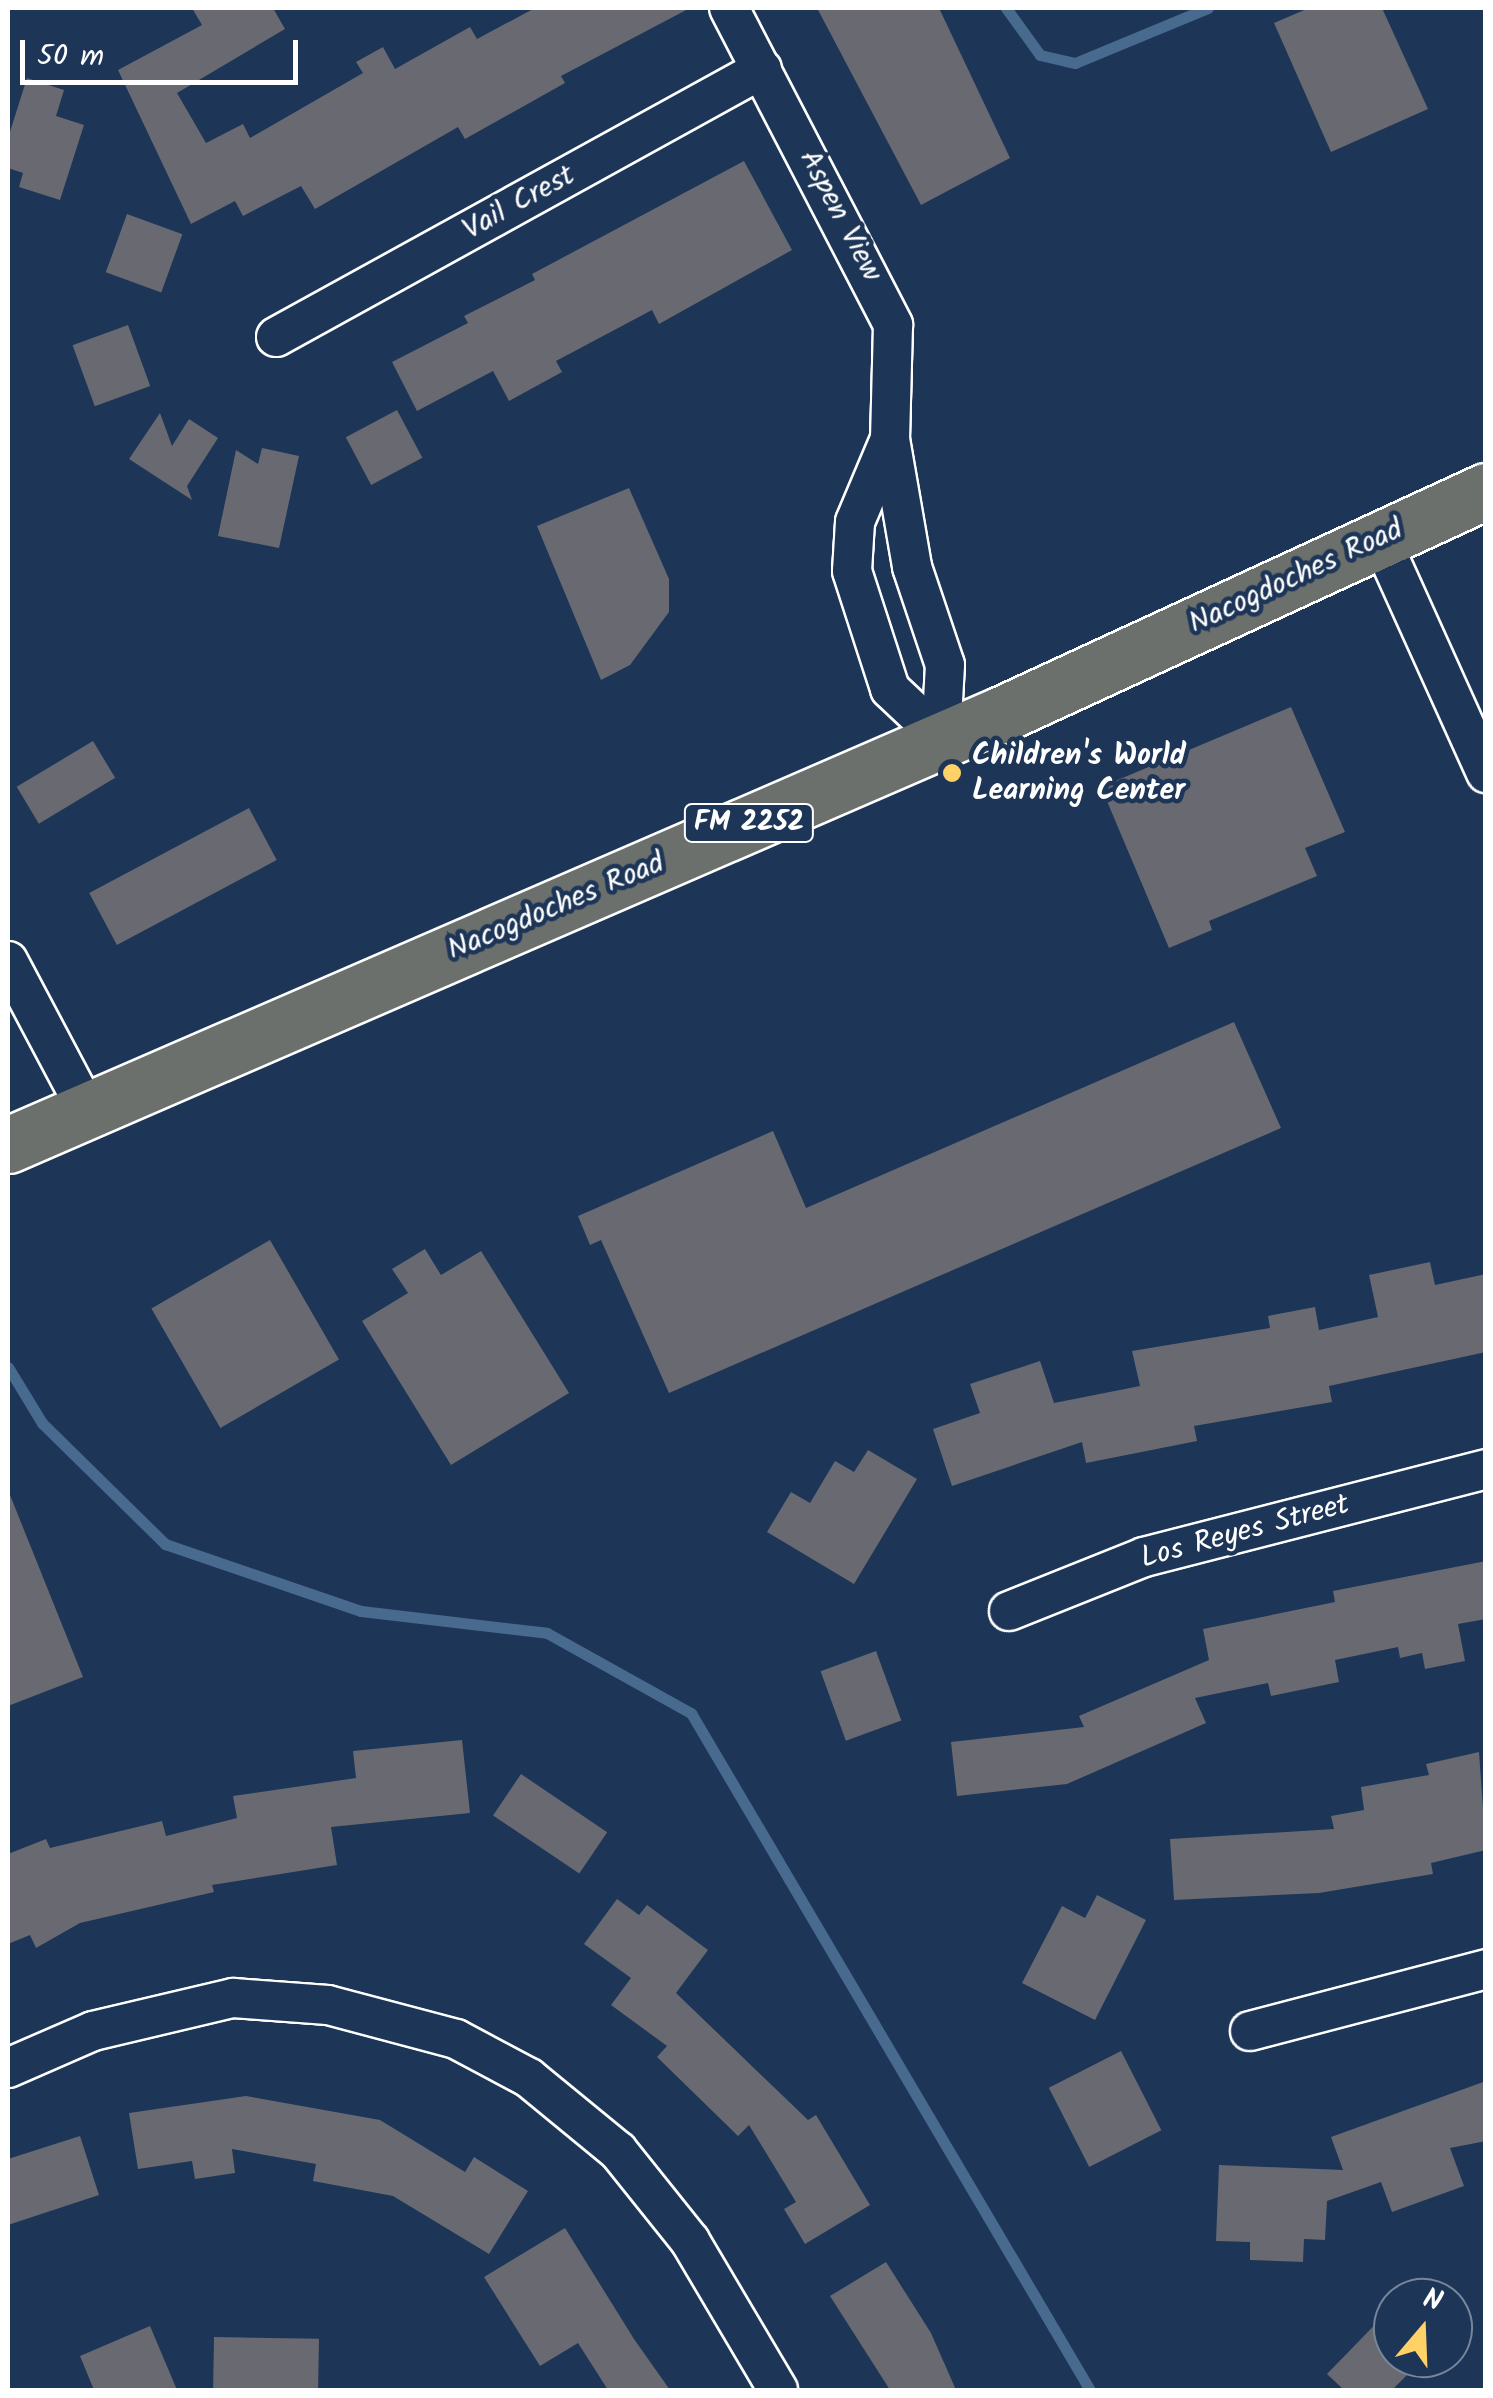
<!DOCTYPE html>
<html>
<head>
<meta charset="utf-8">
<style>
  body { margin:0 }
  #map { position:relative; width:1493px; height:2398px; overflow:hidden; background:#1d3557; font-family:Kalam,sans-serif }
  div>[style] { position:absolute }
  .stream>* { height:11px; margin:-5.5px; padding:0 5.5px; transform-origin:5.5px; border-radius:5.5px; background:#496a8f }
  .building>* { inset:0; background:#686971; transform-origin:0 0 }
  .roads { filter:drop-shadow(2px 0 #fff) drop-shadow(-2px 0 #fff) drop-shadow(0 2px #fff) drop-shadow(0 -2px #fff) }
  .street>* { height:38px; margin:-19px; padding:0 19px; transform-origin:19px; border-radius:19px; background:#1d3557 }
  .primary>* { height:55px; margin:-27.5px; padding:0 27.5px; transform-origin:27.5px; border-radius:27.5px; background:#6c706d }
  .dots>* { width:28px; height:28px; translate:-50% -50%; box-sizing:border-box; border:5px solid #1d3557; border-radius:50% }
  span { translate:-50% -50%; white-space:nowrap; text-align:center; line-height:1.15; -webkit-text-stroke:9px #1d3557; paint-order:stroke }
  .shield-label span { padding:2px 8px; background:#1d3557; border:2px solid; border-radius:8px; -webkit-text-stroke-width:0 }
  .shield-label { font-size:28px; color:#fff; font-weight:700 }
  .street-label { font-size:30px; color:#fff }
  .poi-label { font-size:30px; color:#fff; font-weight:700 }
  .left { translate:0 -50%; text-align:left }
  .frame { position:absolute; inset:0; border:10px solid #fff; pointer-events:none }
  .north { position:absolute; left:1373px; top:2278px; width:100px; height:100px; box-sizing:border-box; background:#1d3557; border:2px solid #77869a; border-radius:50%; rotate:19deg; font-size:28px; font-weight:700; line-height:40px; text-align:center; color:#fff }
  .north::after { content:''; display:block; margin:auto; width:35px; height:45px; background:#ffd166; clip-path:polygon(50% 0,100% 100%,50% 72%,0 100%) }
  .scale { position:absolute; left:20px; top:40px; width:278px; height:45px; box-sizing:border-box; border:5px solid #fff; border-top:0; padding-left:12px; font-size:30px; line-height:35px; white-space:nowrap; color:#fff; -webkit-text-stroke:8px #1d3557; paint-order:stroke }
</style>
</head>
<body>
<div id="map">
  <div class="stream">
    <i style="left:1006px;top:8px;width:58px;rotate:54.1deg"></i>
    <i style="left:1040px;top:55px;width:36px;rotate:13deg"></i>
    <i style="left:1075px;top:63px;width:144px;rotate:-22.5deg"></i>
    <i style="left:8px;top:1367px;width:66px;rotate:58.7deg"></i>
    <i style="left:42px;top:1423px;width:173px;rotate:44.5deg"></i>
    <i style="left:165px;top:1544px;width:207px;rotate:18.9deg"></i>
    <i style="left:361px;top:1611px;width:187px;rotate:6.7deg"></i>
    <i style="left:547px;top:1633px;width:165px;rotate:29.1deg"></i>
    <i style="left:691px;top:1713px;width:786px;rotate:59.49deg"></i>
  </div>
  <div class="building">
    <i style="clip-path:polygon(192px 8px,273px 8px,285px 29px,177px 93px,206px 143px,243px 124px,250px 138px,363px 73px,356px 62px,383px 47px,395px 69px,470px 27px,477px 39px,535px 8px,690px 8px,561px 76px,565px 83px,465px 139px,458px 127px,315px 209px,301px 186px,243px 216px,235px 201px,191px 224px,118px 70px,202px 25px)"></i>
    <i style="clip-path:polygon(817px 8px,939px 8px,1010px 158px,921px 205px)"></i>
    <i style="clip-path:polygon(1309px 8px,1382px 8px,1428px 109px,1331px 152px,1274px 23px)"></i>
    <i style="clip-path:polygon(27px 78px,64px 90px,56px 116px,84px 125px,60px 200px,19px 187px,23px 173px,8px 168px,8px 138px)"></i>
    <i style="clip-path:polygon(744px 161px,792px 250px,659px 324px,652px 310px,556px 361px,562px 372px,509px 401px,493px 371px,417px 411px,392px 362px,468px 323px,464px 316px,535px 280px,532px 274px)"></i>
    <i style="left:127px;top:214px;width:59px;height:62px;rotate:20deg"></i>
    <i style="left:128px;top:325px;width:65px;height:59px;rotate:70deg"></i>
    <i style="left:397px;top:410px;width:54px;height:58px;rotate:62deg"></i>
    <i style="clip-path:polygon(160px 413px,172px 446px,189px 419px,218px 438px,187px 486px,192px 500px,129px 459px)"></i>
    <i style="clip-path:polygon(262px 448px,299px 456px,279px 548px,218px 536px,236px 450px,258px 464px)"></i>
    <i style="clip-path:polygon(629px 488px,669px 579px,669px 612px,630px 665px,601px 680px,537px 526px)"></i>
    <i style="clip-path:polygon(1291px 707px,1345px 832px,1305px 848px,1317px 876px,1209px 921px,1212px 930px,1169px 948px,1101px 787px)"></i>
    <i style="left:93px;top:741px;width:43px;height:89px;rotate:59deg"></i>
    <i style="left:249px;top:808px;width:59px;height:181px;rotate:62deg"></i>
    <i style="clip-path:polygon(1234px 1022px,1281px 1128px,669px 1393px,601px 1240px,590px 1245px,578px 1216px,773px 1131px,806px 1208px)"></i>
    <i style="left:270px;top:1240px;width:138px;height:137px;rotate:60deg"></i>
    <i style="clip-path:polygon(425px 1249px,441px 1275px,481px 1251px,569px 1393px,451px 1465px,362px 1321px,408px 1293px,392px 1269px)"></i>
    <i style="clip-path:polygon(1430px 1262px,1435px 1285px,1486px 1274px,1486px 1352px,1329px 1386px,1332px 1402px,1194px 1426px,1197px 1441px,1086px 1463px,1082px 1442px,952px 1486px,933px 1429px,980px 1413px,970px 1384px,1040px 1361px,1054px 1403px,1140px 1386px,1132px 1351px,1270px 1328px,1268px 1316px,1315px 1307px,1319px 1330px,1378px 1317px,1369px 1275px)"></i>
    <i style="clip-path:polygon(868px 1450px,917px 1479px,854px 1584px,767px 1532px,791px 1492px,810px 1503px,835px 1461px,854px 1472px)"></i>
    <i style="clip-path:polygon(8px 1490px,83px 1677px,8px 1706px)"></i>
    <i style="clip-path:polygon(1486px 1561px,1486px 1619px,1458px 1624px,1465px 1661px,1425px 1669px,1422px 1653px,1400px 1658px,1398px 1647px,1335px 1660px,1339px 1682px,1271px 1696px,1268px 1683px,1195px 1698px,1206px 1723px,1067px 1784px,957px 1796px,951px 1742px,1084px 1727px,1079px 1716px,1209px 1660px,1203px 1629px,1335px 1602px,1333px 1591px)"></i>
    <i style="left:876px;top:1651px;width:74px;height:59px;rotate:70deg"></i>
    <i style="clip-path:polygon(462px 1740px,470px 1813px,331px 1827px,337px 1865px,212px 1885px,214px 1892px,80px 1923px,36px 1948px,30px 1935px,8px 1944px,8px 1854px,46px 1839px,50px 1848px,162px 1821px,166px 1836px,237px 1818px,233px 1796px,356px 1778px,353px 1751px)"></i>
    <i style="clip-path:polygon(1479px 1752px,1486px 1850px,1431px 1863px,1433px 1874px,1319px 1893px,1174px 1900px,1170px 1839px,1334px 1829px,1331px 1816px,1364px 1810px,1361px 1787px,1429px 1775px,1426px 1764px)"></i>
    <i style="left:521px;top:1774px;width:104px;height:50px;rotate:34deg"></i>
    <i style="clip-path:polygon(1097px 1895px,1146px 1920px,1095px 2020px,1022px 1983px,1062px 1906px,1085px 1918px)"></i>
    <i style="clip-path:polygon(617px 1899px,639px 1915px,647px 1905px,708px 1950px,676px 1993px,808px 2120px,816px 2115px,870px 2205px,805px 2244px,784px 2209px,796px 2202px,749px 2125px,738px 2136px,657px 2057px,667px 2046px,611px 2005px,631px 1978px,584px 1944px)"></i>
    <i style="left:1121px;top:2051px;width:89px;height:81px;rotate:63deg"></i>
    <i style="clip-path:polygon(1486px 2081px,1486px 2141px,1450px 2148px,1464px 2186px,1392px 2212px,1381px 2182px,1327px 2201px,1325px 2240px,1304px 2239px,1303px 2262px,1250px 2260px,1250px 2242px,1216px 2241px,1219px 2165px,1343px 2170px,1331px 2137px)"></i>
    <i style="clip-path:polygon(246px 2096px,380px 2120px,465px 2172px,474px 2157px,528px 2191px,489px 2254px,393px 2196px,313px 2181px,316px 2164px,232px 2149px,235px 2173px,195px 2179px,192px 2161px,138px 2169px,129px 2113px)"></i>
    <i style="clip-path:polygon(80px 2136px,99px 2195px,8px 2225px,8px 2159px)"></i>
    <i style="clip-path:polygon(565px 2228px,634px 2339px,670px 2390px,608px 2390px,578px 2343px,540px 2366px,484px 2277px)"></i>
    <i style="clip-path:polygon(886px 2262px,931px 2333px,956px 2390px,890px 2390px,830px 2296px)"></i>
    <i style="clip-path:polygon(1393px 2306px,1393px 2358px,1424px 2358px,1392px 2390px,1344px 2390px,1327px 2374px)"></i>
    <i style="clip-path:polygon(150px 2326px,177px 2390px,94px 2390px,80px 2356px)"></i>
    <i style="left:214px;top:2337px;width:105px;height:53px;rotate:1deg"></i>
  </div>
  <div class="roads">
    <div class="street">
      <i style="left:729px;top:8px;width:357px;rotate:62.6deg"></i>
      <i style="left:893px;top:325px;width:114px;rotate:91.5deg"></i>
      <i style="left:890px;top:439px;width:130px;rotate:80.2deg"></i>
      <i style="left:912px;top:567px;width:103px;rotate:71.4deg"></i>
      <i style="left:945px;top:665px;width:72px;rotate:93.2deg"></i>
      <i style="left:276px;top:337px;width:555px;rotate:-28.87deg"></i>
      <i style="left:890px;top:439px;width:90px;rotate:112.9deg"></i>
      <i style="left:855px;top:522px;width:49px;rotate:93.5deg"></i>
      <i style="left:852px;top:571px;width:124px;rotate:72.1deg"></i>
      <i style="left:890px;top:689px;width:70px;rotate:43.3deg"></i>
      <i style="left:1380px;top:538px;width:258px;rotate:65.7deg"></i>
      <i style="left:8px;top:961px;width:169px;rotate:62.1deg"></i>
      <i style="left:1009px;top:1611px;width:145px;rotate:-21.8deg"></i>
      <i style="left:1144px;top:1557px;width:353px;rotate:-14.4deg"></i>
      <i style="left:1250px;top:2031px;width:244px;rotate:-14.7deg"></i>
      <i style="left:8px;top:2068px;width:93px;rotate:-23.5deg"></i>
      <i style="left:93px;top:2031px;width:144px;rotate:-13.3deg"></i>
      <i style="left:233px;top:1998px;width:95px;rotate:4.2deg"></i>
      <i style="left:328px;top:2005px;width:132px;rotate:14.9deg"></i>
      <i style="left:456px;top:2039px;width:83px;rotate:28.1deg"></i>
      <i style="left:529px;top:2078px;width:115px;rotate:39.4deg"></i>
      <i style="left:618px;top:2151px;width:115px;rotate:51.3deg"></i>
      <i style="left:690px;top:2241px;width:173px;rotate:59.4deg"></i>
    </div>
    <div class="primary">
      <i style="left:8px;top:1145px;width:1081px;rotate:-23.44deg"></i>
      <i style="left:1000px;top:715px;width:535px;rotate:-24.75deg"></i>
    </div>
  </div>
  <div class="dots">
    <i style="left:952px;top:773px;background:#ffd166"></i>
  </div>
  <div class="shield-label">
    <span style="left:749px;top:823px">FM 2252</span>
  </div>
  <div class="street-label">
    <span style="left:519px;top:203px;rotate:-29deg">Vail Crest</span>
    <span style="left:840px;top:216px;rotate:62deg">Aspen View</span>
    <span style="left:1296px;top:577px;rotate:-25deg">Nacogdoches Road</span>
    <span style="left:556px;top:907px;rotate:-23deg">Nacogdoches Road</span>
    <span style="left:1245px;top:1532px;rotate:-15deg">Los Reyes Street</span>
  </div>
  <div class="poi-label">
    <span class="left" style="left:972px;top:773px">Children's World<br>Learning Center</span>
  </div>
  <div class="frame"></div>
  <div class="north">N</div>
  <div class="scale">50 m</div>
</div>
</body>
</html>
